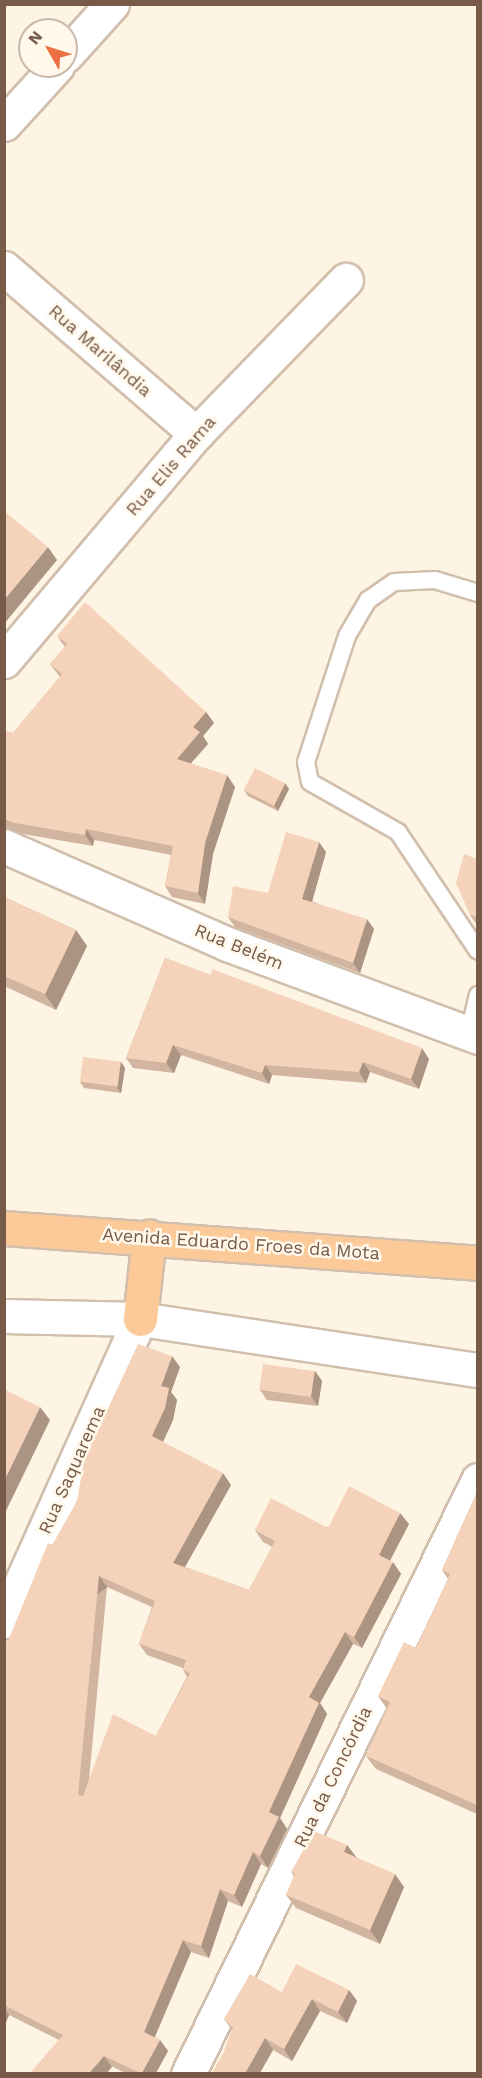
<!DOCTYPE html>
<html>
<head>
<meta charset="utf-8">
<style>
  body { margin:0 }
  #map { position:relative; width:482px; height:2078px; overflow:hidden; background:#fdf4e4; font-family:"Work Sans",sans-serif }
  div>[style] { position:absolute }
  .roads { filter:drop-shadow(2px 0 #d1beac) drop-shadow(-2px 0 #d1beac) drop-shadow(0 2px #d1beac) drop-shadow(0 -2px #d1beac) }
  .service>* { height:16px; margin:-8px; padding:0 8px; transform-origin:8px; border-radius:8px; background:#fff }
  .minor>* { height:33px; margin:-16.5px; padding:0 16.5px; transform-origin:16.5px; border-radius:16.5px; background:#fff }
  .tertiary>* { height:33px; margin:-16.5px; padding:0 16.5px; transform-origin:16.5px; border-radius:16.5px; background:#fff }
  .trunk>* { height:33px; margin:-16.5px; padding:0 16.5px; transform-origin:16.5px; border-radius:16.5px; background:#fcc998 }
  .wall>* { inset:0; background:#d2b5a0 }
  .shaded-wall>* { inset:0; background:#ab9482; transform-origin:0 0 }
  .building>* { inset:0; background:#f4d3ba; transform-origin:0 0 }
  span { translate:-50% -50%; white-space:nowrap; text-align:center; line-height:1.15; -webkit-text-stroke:5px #fff8eb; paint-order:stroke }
  .street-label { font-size:18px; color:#775a48 }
  .frame { position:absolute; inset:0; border:6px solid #775a48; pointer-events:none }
  .north { position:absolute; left:18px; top:18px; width:60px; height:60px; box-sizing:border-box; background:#fff8eb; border:2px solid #c9b9aa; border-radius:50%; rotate:309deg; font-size:16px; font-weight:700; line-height:24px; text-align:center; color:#775a48 }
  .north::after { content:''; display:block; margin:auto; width:21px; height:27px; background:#ec7044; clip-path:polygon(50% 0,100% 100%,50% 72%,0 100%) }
</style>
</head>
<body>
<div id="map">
  <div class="roads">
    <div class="service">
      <i style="left:478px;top:593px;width:45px;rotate:-163.2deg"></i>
      <i style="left:435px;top:580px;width:41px;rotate:177.2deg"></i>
      <i style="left:394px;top:582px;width:32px;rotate:145deg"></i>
      <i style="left:368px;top:600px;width:42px;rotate:120.3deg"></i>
      <i style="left:347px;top:636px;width:133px;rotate:108deg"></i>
      <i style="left:306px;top:762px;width:20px;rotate:79deg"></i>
      <i style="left:310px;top:782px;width:101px;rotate:29.6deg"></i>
      <i style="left:398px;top:832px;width:143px;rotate:56.1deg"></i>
      <i style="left:469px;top:1033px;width:39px;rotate:-77deg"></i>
    </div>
    <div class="minor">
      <i style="left:66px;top:55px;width:69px;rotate:-48deg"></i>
      <i style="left:4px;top:124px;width:79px;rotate:-47.6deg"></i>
      <i style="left:4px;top:268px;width:254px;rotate:40.8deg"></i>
      <i style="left:4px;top:661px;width:297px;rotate:-49.8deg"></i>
      <i style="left:196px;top:434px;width:215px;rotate:-45.8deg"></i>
      <i style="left:4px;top:846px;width:244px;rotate:23.7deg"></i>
      <i style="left:227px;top:944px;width:268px;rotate:20.3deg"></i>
      <i style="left:4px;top:1621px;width:331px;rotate:-65.8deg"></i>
      <i style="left:188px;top:2074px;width:661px;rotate:-63.98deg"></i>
    </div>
    <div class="tertiary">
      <i style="left:4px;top:1316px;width:136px;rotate:1.3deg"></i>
      <i style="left:140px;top:1319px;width:342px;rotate:8.6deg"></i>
    </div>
    <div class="trunk">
      <i style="left:4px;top:1228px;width:475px;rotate:4.2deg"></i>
      <i style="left:140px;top:1319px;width:83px;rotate:-83.8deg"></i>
    </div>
  </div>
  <div class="wall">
    <i style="clip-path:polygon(57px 636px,206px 712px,214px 723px,203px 736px,208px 744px,191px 763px,235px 787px,213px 854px,205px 904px,172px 897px,165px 886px,171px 855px,94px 840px,93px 846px,23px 834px,4px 827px,4px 731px,13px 733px,60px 677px,50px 664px,65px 647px)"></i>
    <i style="clip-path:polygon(285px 783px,289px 789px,278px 811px,248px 796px,244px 790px)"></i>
    <i style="clip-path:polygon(326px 852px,312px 901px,374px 929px,360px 973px,235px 927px,228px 917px,268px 893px)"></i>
    <i style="clip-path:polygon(477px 859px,477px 925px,470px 915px)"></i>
    <i style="clip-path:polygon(4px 897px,76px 930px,87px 946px,56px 1010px,4px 986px)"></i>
    <i style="clip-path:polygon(165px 958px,429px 1059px,419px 1089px,370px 1072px,366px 1083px,272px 1075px,269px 1084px,181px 1055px,174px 1073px,133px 1068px,126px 1058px)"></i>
    <i style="clip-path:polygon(121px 1062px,125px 1068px,121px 1093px,84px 1088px,80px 1082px)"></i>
    <i style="clip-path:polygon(evenodd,180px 1367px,171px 1392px,177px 1400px,173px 1420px,163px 1442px,231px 1485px,185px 1567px,249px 1590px,272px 1547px,263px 1542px,255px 1530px,409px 1524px,390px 1561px,401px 1574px,362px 1648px,353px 1644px,320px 1703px,327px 1714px,280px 1818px,287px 1829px,268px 1868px,261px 1864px,242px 1907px,228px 1901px,209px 1958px,191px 1952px,155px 2037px,160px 2040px,168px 2051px,156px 2073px,125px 2073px,9px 2015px,4px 2027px,4px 1639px,8px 1641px,52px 1545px,180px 1367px,107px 1587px,152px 1607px,139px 1644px,147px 1655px,183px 1668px,183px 1670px,187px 1677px,156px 1736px,89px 1780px,107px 1587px)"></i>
    <i style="clip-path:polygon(315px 1371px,322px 1381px,318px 1406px,267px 1400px,260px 1390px)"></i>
    <i style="clip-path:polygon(477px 1492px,477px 1814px,376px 1769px,366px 1756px,387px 1709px,378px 1696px,416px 1648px,448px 1579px,442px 1570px)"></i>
    <i style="clip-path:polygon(347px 1845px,356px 1857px,404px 1887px,380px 1944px,296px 1908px,286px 1895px,294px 1876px,291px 1872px)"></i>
    <i style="clip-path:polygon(349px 1990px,357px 2001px,347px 2023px,320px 2011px,292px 2061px,273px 2050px,224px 2052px,232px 2030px,224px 2019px,282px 1992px)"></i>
  </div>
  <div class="shaded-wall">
    <i style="clip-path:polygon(48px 547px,57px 560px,4px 624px,4px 600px)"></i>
    <i style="clip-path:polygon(206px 712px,214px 723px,203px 736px,208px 744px,185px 770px,177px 759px,193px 727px)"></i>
    <i style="clip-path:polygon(227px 775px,235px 787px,213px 854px,205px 904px,198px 893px,205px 843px)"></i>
    <i style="clip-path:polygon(285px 783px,289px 789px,278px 811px,274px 805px)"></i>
    <i style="clip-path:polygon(86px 829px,94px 840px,93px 846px,85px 835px)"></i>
    <i style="clip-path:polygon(319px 842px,326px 852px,310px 909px,302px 899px)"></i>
    <i style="clip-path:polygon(367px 919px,374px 929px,360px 973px,353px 963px)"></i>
    <i style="clip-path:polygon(76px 930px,87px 946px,56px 1010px,45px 994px)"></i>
    <i style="clip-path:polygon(173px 1045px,181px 1055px,174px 1073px,166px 1063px)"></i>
    <i style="clip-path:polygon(422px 1048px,429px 1059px,419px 1089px,411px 1079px)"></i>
    <i style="clip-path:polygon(121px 1062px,125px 1068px,121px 1093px,117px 1088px)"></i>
    <i style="clip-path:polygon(363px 1062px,370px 1072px,366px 1083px,359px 1072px)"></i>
    <i style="clip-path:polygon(265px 1065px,272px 1075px,269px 1084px,262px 1073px)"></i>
    <i style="clip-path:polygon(172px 1356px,180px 1367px,171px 1392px,177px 1400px,173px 1420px,160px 1448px,152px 1436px,161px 1386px)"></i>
    <i style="clip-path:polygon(315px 1371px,322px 1381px,318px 1406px,311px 1396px)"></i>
    <i style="clip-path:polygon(40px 1407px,50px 1420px,4px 1515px,4px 1481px)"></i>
    <i style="clip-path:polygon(223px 1473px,231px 1485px,181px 1574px,173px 1563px)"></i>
    <i style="clip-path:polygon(400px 1513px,409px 1524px,387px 1566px,379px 1555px)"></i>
    <i style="clip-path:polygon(393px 1562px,401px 1574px,362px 1648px,354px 1637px)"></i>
    <i style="left:99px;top:1576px;width:14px;height:220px;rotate:54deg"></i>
    <i style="clip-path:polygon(345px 1632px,353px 1644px,320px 1703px,327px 1714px,280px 1818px,287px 1829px,268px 1868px,260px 1856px,269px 1812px,309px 1697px)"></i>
    <i style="clip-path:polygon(347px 1845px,357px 1858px,344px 1852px)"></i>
    <i style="clip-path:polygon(253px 1852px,261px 1864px,242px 1907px,234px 1895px)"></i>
    <i style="clip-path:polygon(395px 1874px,404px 1887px,380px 1944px,370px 1930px)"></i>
    <i style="clip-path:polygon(220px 1889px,228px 1901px,209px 1958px,201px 1946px)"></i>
    <i style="clip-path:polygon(183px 1940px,191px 1952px,152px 2043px,144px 2032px)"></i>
    <i style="clip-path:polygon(349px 1990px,357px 2001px,347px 2023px,338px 2012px)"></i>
    <i style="clip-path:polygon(312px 1999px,320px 2011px,292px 2061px,284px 2049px)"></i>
    <i style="clip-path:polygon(4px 2008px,9px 2015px,4px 2027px)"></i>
    <i style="clip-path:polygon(265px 2038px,273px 2050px,260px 2073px,245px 2073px)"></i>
    <i style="clip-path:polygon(160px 2040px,168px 2051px,156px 2073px,142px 2073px)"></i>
    <i style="clip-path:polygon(104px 2056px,112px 2067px,107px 2073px,89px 2073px)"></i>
  </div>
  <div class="building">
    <i style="clip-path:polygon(4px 511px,48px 547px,4px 600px)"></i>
    <i style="clip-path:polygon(85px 602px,206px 712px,193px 727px,200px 732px,177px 759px,227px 775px,205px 843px,198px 893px,165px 886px,173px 846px,86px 829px,85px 835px,15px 823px,4px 819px,4px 731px,13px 733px,62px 674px,50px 664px,67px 644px,57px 636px)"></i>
    <i style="left:255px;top:768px;width:34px;height:25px;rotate:27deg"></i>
    <i style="clip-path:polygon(286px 832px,319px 842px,302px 899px,367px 919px,353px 963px,228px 917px,233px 886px,268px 893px)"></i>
    <i style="clip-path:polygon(464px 854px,477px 859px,477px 917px,470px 915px,456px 883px)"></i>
    <i style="clip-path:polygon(4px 897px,76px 930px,45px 994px,4px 976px)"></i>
    <i style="clip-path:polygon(165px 958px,211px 975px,212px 969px,422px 1048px,411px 1079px,363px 1062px,359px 1072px,265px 1065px,262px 1073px,173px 1045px,166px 1063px,126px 1058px)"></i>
    <i style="left:83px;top:1057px;width:38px;height:25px;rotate:7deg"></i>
    <i style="clip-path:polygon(evenodd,138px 1344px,172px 1356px,161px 1386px,169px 1388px,165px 1408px,152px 1436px,223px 1473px,173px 1563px,249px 1590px,275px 1541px,255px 1530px,271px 1498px,328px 1528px,349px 1486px,400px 1513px,379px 1555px,393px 1562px,354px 1637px,345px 1632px,309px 1697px,319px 1703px,269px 1812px,279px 1817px,260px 1856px,253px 1852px,234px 1895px,220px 1889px,201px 1946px,183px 1940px,144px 2032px,160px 2040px,142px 2073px,140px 2073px,104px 2056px,89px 2073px,30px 2073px,63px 2035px,4px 2005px,4px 1639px,8px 1641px,48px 1543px,52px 1545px,77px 1501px,84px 1460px,138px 1344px,99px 1576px,155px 1601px,139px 1644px,186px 1660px,183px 1670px,190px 1673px,156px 1736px,113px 1714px,83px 1796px,78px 1795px,99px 1576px)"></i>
    <i style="left:263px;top:1364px;width:52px;height:26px;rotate:8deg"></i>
    <i style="clip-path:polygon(4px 1389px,40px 1407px,4px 1481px)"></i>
    <i style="clip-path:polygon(477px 1492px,477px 1805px,366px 1756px,390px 1702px,378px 1696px,404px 1642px,416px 1648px,450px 1574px,442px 1570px)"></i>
    <i style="clip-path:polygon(314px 1831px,347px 1845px,344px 1852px,395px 1874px,370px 1930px,286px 1895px,295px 1874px,291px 1872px)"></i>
    <i style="clip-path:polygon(296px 1964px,349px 1990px,338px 2012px,312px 1999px,284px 2049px,265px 2038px,245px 2073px,212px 2073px,224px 2052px,233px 2028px,224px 2019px,250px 1974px,282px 1992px)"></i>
  </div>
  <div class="street-label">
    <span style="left:100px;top:351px;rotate:41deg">Rua Marilândia</span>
    <span style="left:171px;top:466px;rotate:-49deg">Rua Elis Rama</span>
    <span style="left:239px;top:947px;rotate:22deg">Rua Belém</span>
    <span style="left:241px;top:1244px;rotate:4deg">Avenida Eduardo Froes da Mota</span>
    <span style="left:72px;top:1470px;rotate:-66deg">Rua Saquarema</span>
    <span style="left:333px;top:1777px;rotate:-64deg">Rua da Concórdia</span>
  </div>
  <div class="frame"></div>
  <div class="north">N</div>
</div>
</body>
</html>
